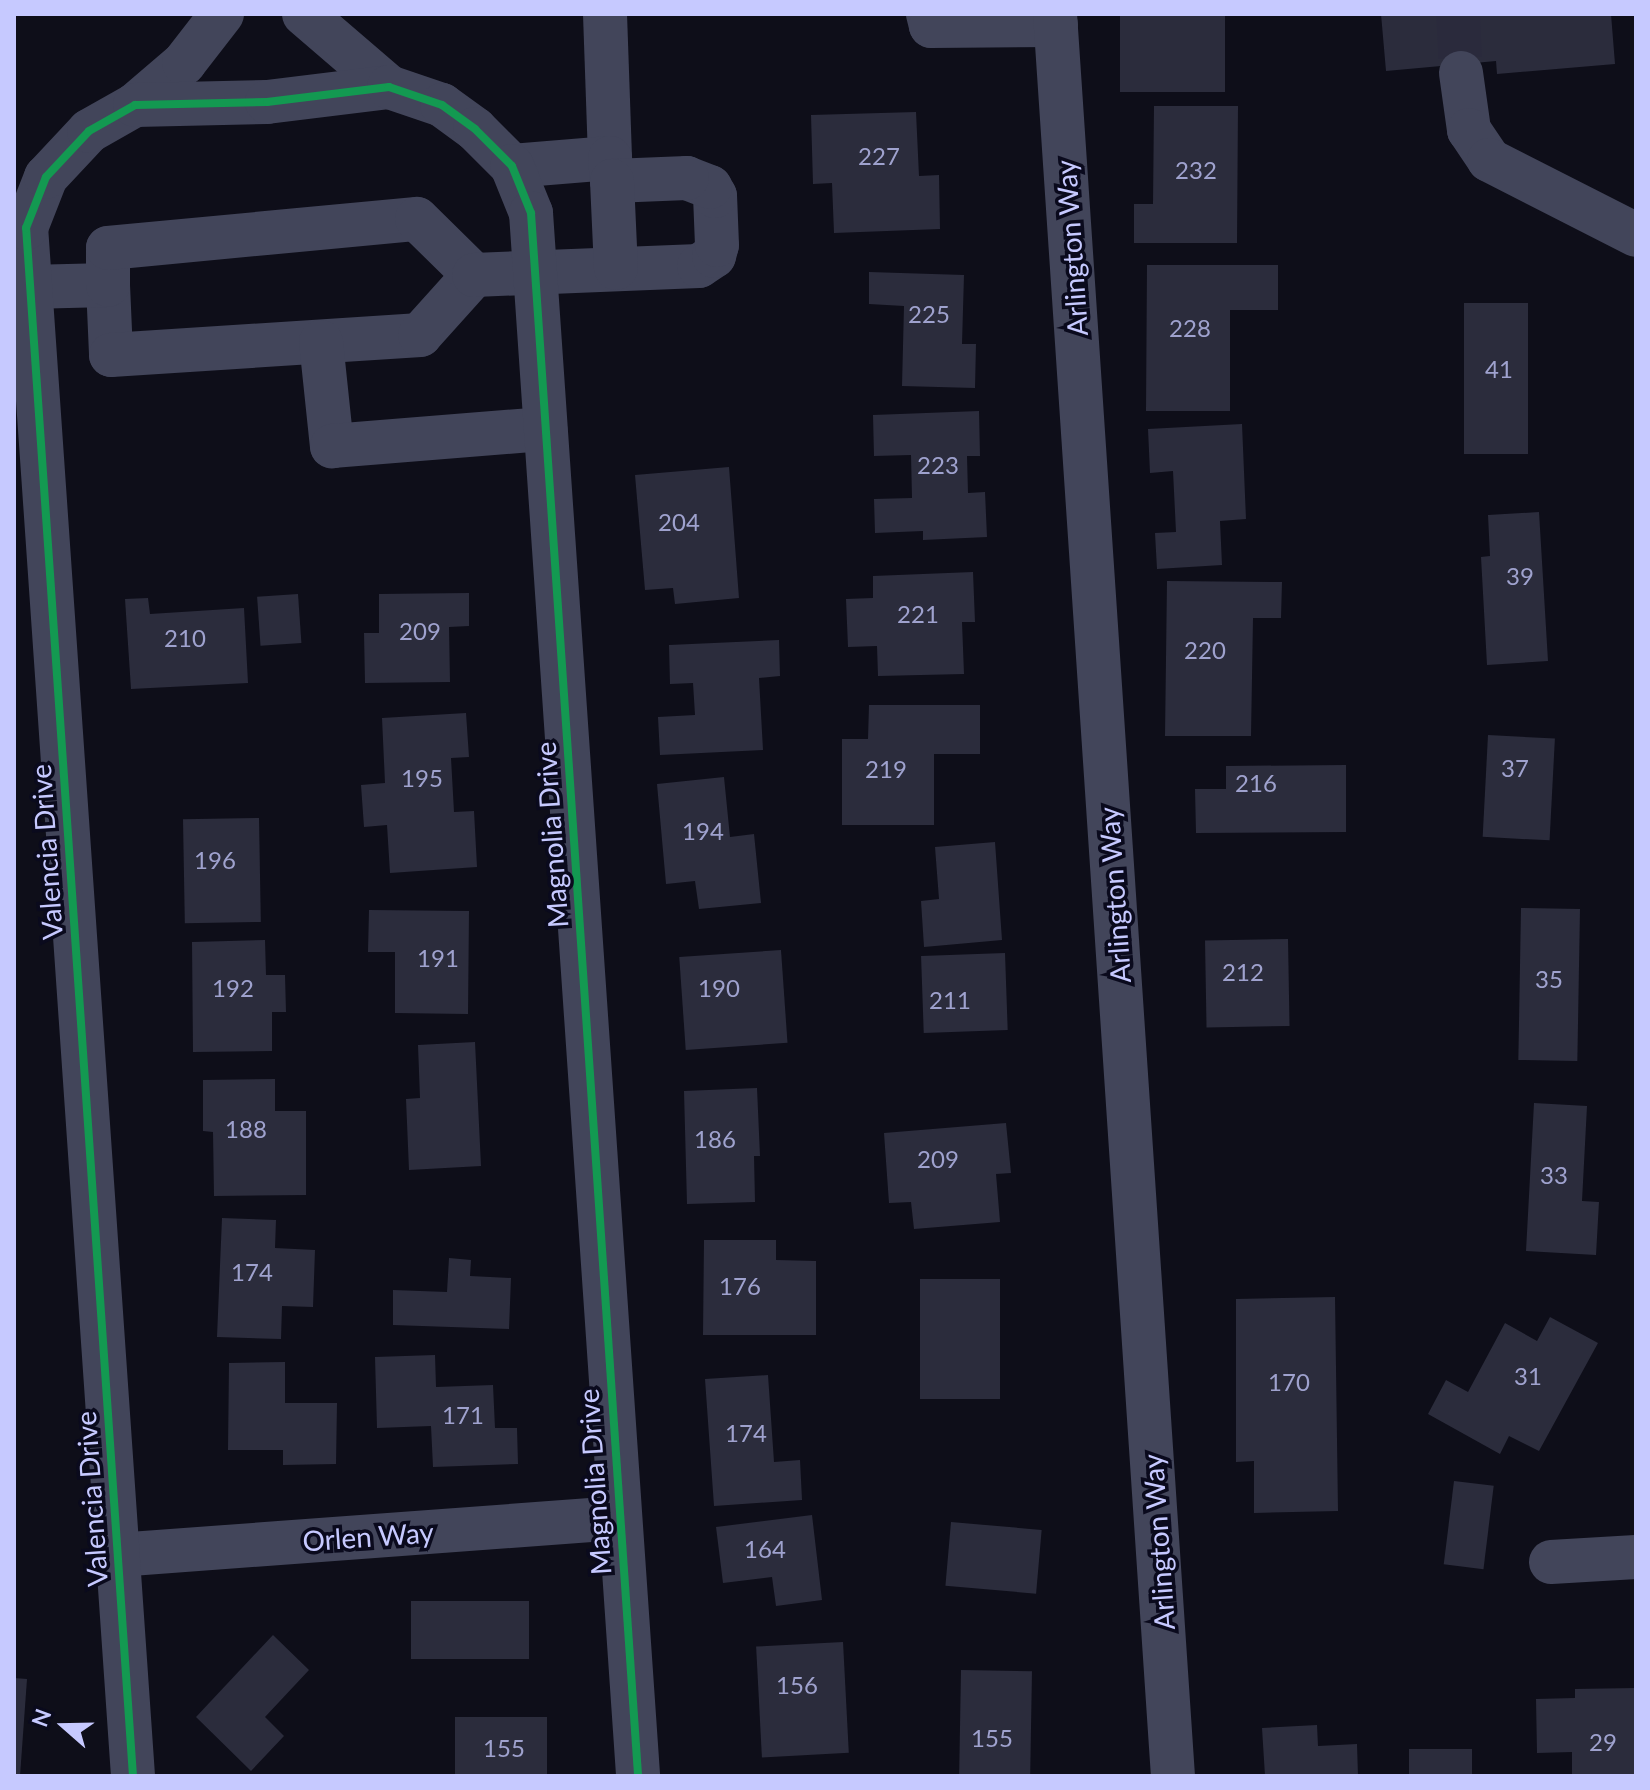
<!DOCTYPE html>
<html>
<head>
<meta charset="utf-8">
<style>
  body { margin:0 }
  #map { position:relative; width:1650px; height:1790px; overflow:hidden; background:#0e0e19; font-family:Lato,sans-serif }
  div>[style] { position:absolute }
  .building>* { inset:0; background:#2b2c3c; transform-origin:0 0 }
  .minor-tunnel>* { height:44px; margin-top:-22px; transform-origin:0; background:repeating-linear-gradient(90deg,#2a2a3c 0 44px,transparent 0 66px) }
  .minor>* { height:44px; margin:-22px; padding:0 22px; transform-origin:22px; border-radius:22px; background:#42455a }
  .cycleway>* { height:8px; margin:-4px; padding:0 4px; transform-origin:4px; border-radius:4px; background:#139951 }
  span { translate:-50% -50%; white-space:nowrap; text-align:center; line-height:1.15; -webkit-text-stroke:7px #0a0a1d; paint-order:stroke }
  .number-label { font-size:24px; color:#9fa2ce }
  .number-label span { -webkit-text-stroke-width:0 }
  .street-label { font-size:28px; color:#c6c9ff }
  .frame { position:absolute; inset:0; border:16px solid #c6c9ff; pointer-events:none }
  .north { position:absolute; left:24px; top:1686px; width:80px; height:80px; -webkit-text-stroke:6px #0a0a1d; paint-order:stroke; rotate:290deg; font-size:22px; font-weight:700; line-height:32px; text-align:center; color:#c6c9ff }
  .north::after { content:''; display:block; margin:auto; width:28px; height:36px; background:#c6c9ff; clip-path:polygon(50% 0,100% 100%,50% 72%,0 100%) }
</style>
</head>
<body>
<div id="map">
  <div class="building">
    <i style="left:1120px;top:14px;width:105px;height:78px"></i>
    <i style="clip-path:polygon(1381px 14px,1611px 14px,1615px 64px,1497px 74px,1496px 61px,1386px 71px)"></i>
    <i style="clip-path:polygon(1154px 106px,1238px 106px,1237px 243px,1134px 243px,1134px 204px,1153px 204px)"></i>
    <i style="clip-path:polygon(916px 112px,919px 176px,939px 175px,940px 229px,834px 233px,832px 183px,813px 184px,811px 115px)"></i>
    <i style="clip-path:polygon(1147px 265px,1278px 265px,1278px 310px,1230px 310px,1230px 411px,1146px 411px)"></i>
    <i style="clip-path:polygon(869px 272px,964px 275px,962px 344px,976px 344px,975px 388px,902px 386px,904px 306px,869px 304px)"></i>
    <i style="left:1464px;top:303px;width:64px;height:151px"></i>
    <i style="clip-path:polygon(979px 411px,980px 456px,967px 456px,968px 493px,985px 492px,987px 537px,923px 540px,923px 531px,875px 533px,874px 499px,912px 498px,911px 455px,874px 456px,873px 415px)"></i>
    <i style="clip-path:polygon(1242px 424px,1246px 519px,1220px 521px,1222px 565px,1157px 569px,1155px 533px,1176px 532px,1173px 471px,1150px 473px,1148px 429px)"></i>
    <i style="clip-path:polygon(729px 467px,739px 598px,675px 604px,673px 588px,645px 590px,635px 475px)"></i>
    <i style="clip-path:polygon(1539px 512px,1548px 661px,1487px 665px,1481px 557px,1490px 556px,1488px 515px)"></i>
    <i style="clip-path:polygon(973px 572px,975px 622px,962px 622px,964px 674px,878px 676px,877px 646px,848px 647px,846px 599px,873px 598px,873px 576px)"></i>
    <i style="clip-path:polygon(1167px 581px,1282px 582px,1281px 618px,1253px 618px,1251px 736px,1165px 736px)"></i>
    <i style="clip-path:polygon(469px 593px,469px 626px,449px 627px,450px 682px,365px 683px,364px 633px,379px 633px,379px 594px)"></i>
    <i style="left:298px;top:594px;width:49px;height:41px;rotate:86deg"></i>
    <i style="clip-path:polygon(148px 598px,150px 614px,244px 608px,248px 683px,131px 689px,125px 599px)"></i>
    <i style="clip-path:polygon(779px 640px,780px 676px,759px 678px,763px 750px,660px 755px,658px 717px,695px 715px,693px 683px,670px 684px,669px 645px)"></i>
    <i style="clip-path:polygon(869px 705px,980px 705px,980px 754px,934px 754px,934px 825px,842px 825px,842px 739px,868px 739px)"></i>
    <i style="clip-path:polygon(466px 713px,469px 757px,451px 758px,454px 812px,474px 811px,477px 867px,390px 873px,387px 825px,364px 827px,361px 785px,385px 783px,382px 718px)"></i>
    <i style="left:1488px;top:735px;width:67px;height:102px;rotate:3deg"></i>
    <i style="clip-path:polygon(1346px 765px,1346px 832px,1196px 833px,1195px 789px,1226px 789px,1226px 766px)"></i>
    <i style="clip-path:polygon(724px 777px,730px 837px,754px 834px,761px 903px,699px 909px,695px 881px,666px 884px,657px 784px)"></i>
    <i style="left:259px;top:818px;width:104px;height:76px;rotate:89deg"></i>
    <i style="clip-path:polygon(995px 842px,1002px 940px,924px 947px,921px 901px,939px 899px,935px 847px)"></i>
    <i style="left:1521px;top:908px;width:59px;height:152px;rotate:1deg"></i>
    <i style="clip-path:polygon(369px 910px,469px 911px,468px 1014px,395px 1013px,395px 952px,368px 952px)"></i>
    <i style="left:1288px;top:939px;width:87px;height:83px;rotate:89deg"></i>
    <i style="clip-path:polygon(265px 940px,266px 975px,285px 975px,286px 1012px,272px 1012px,272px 1051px,193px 1052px,192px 942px)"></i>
    <i style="left:781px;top:950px;width:93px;height:102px;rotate:86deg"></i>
    <i style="left:1005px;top:953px;width:77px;height:84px;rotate:88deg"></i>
    <i style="clip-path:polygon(475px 1042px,481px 1166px,409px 1170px,406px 1099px,420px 1098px,418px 1045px)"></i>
    <i style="clip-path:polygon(275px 1079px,275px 1111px,306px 1111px,306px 1195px,214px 1196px,213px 1132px,203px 1131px,203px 1080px)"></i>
    <i style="clip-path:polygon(757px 1088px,760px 1156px,754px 1156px,755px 1202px,687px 1204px,684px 1091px)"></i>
    <i style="clip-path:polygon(1534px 1103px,1587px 1106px,1582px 1201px,1599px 1202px,1596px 1255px,1526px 1251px)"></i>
    <i style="clip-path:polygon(1006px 1123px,1011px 1173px,996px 1174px,1000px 1222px,914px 1229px,911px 1202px,889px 1203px,884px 1133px)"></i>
    <i style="clip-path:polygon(222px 1218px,276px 1220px,275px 1248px,315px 1250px,313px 1307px,282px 1306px,281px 1339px,217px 1337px)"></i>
    <i style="clip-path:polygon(704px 1240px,776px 1240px,776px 1260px,816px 1261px,816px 1335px,703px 1335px)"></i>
    <i style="clip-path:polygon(449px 1258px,471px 1260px,470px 1276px,511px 1278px,509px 1329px,393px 1325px,393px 1290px,447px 1292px)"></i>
    <i style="left:1000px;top:1279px;width:120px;height:80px;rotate:90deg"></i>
    <i style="clip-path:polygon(1335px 1297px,1338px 1511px,1254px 1513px,1254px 1461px,1236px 1462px,1236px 1299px)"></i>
    <i style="clip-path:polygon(1550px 1317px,1598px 1343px,1539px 1451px,1509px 1436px,1500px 1454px,1428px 1414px,1446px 1380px,1468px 1392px,1505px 1323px,1537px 1341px)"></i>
    <i style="clip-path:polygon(435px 1355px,436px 1387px,493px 1385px,495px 1428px,517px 1428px,518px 1464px,433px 1467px,431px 1426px,377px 1428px,375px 1357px)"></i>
    <i style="clip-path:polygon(285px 1362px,285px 1403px,337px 1403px,336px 1464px,283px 1465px,283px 1450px,228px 1450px,229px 1363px)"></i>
    <i style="clip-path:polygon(768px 1375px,774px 1462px,800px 1460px,802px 1500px,714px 1506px,705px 1379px)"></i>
    <i style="left:1454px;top:1481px;width:40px;height:84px;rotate:7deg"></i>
    <i style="clip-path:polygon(812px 1515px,822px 1600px,776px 1606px,772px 1577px,723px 1583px,716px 1527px)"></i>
    <i style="left:951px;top:1522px;width:91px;height:64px;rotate:5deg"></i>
    <i style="left:529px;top:1601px;width:58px;height:118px;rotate:90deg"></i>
    <i style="clip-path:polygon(273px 1635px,309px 1670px,265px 1717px,284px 1736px,251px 1771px,196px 1717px)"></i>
    <i style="left:843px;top:1642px;width:111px;height:87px;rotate:87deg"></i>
    <i style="left:961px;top:1670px;width:71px;height:106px;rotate:1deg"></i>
    <i style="clip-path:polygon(14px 1678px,27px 1679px,20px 1776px,14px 1776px)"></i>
    <i style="clip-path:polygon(1636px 1688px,1636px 1776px,1572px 1776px,1572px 1752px,1537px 1753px,1536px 1699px,1575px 1698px,1575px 1689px)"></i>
    <i style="left:547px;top:1717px;width:59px;height:92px;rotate:90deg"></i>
    <i style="clip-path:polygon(1317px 1725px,1318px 1746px,1357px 1744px,1358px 1776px,1265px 1776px,1262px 1728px)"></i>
    <i style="left:1409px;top:1749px;width:63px;height:27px"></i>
  </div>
  <div class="minor-tunnel">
    <i style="left:1458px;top:14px;width:59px;rotate:87.1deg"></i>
  </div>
  <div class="minor">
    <i style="left:304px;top:14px;width:112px;rotate:40.7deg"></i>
    <i style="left:605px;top:14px;width:144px;rotate:88deg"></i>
    <i style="left:928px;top:14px;width:12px;rotate:76deg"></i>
    <i style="left:931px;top:26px;width:125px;rotate:-0.5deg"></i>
    <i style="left:1055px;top:14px;width:1766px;rotate:86.17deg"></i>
    <i style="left:1461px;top:73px;width:58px;rotate:82deg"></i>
    <i style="left:1469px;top:130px;width:36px;rotate:56deg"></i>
    <i style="left:1489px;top:160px;width:165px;rotate:27deg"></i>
    <i style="left:135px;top:105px;width:65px;rotate:-40.6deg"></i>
    <i style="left:184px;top:63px;width:62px;rotate:-52.2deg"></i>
    <i style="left:512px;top:166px;width:98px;rotate:-4.7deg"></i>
    <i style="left:610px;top:158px;width:23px;rotate:85deg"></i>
    <i style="left:108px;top:285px;width:70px;rotate:87.5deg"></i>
    <i style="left:111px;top:355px;width:310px;rotate:-3.7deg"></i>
    <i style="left:420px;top:335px;width:81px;rotate:-48deg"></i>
    <i style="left:28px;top:287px;width:80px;rotate:-1.4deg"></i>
    <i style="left:108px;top:285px;width:37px;rotate:-90deg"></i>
    <i style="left:108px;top:248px;width:310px;rotate:-5.4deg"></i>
    <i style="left:417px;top:219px;width:80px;rotate:44.5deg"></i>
    <i style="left:474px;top:275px;width:225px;rotate:-2.3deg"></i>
    <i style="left:699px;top:266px;width:18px;rotate:-34deg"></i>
    <i style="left:714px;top:256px;width:11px;rotate:-75deg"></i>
    <i style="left:717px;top:245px;width:49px;rotate:-92.3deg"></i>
    <i style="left:715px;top:196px;width:10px;rotate:-119deg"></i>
    <i style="left:710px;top:187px;width:25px;rotate:-159deg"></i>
    <i style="left:687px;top:178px;width:75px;rotate:177.7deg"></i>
    <i style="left:612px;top:181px;width:87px;rotate:87.4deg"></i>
    <i style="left:321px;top:342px;width:105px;rotate:84deg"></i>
    <i style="left:332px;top:446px;width:214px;rotate:-4.6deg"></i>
    <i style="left:117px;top:1555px;width:502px;rotate:-4.22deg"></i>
    <i style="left:1551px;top:1562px;width:85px;rotate:-3.4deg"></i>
    <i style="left:133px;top:1776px;width:1552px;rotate:-93.95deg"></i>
    <i style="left:26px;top:228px;width:55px;rotate:-68.6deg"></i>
    <i style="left:46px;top:177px;width:63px;rotate:-46.9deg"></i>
    <i style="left:89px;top:131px;width:53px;rotate:-29.5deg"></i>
    <i style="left:135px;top:105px;width:132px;rotate:-1.3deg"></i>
    <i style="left:267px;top:102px;width:123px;rotate:-7deg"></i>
    <i style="left:389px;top:87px;width:56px;rotate:18.8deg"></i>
    <i style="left:442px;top:105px;width:41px;rotate:36deg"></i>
    <i style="left:475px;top:129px;width:52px;rotate:45deg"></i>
    <i style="left:512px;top:166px;width:51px;rotate:68deg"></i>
    <i style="left:531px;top:213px;width:1567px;rotate:86.08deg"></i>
  </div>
  <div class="cycleway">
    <i style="left:133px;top:1776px;width:1552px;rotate:-93.95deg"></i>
    <i style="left:26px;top:228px;width:55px;rotate:-68.6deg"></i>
    <i style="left:46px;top:177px;width:63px;rotate:-46.9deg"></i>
    <i style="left:89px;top:131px;width:53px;rotate:-29.5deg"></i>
    <i style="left:135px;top:105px;width:132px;rotate:-1.3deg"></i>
    <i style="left:267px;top:102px;width:123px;rotate:-7deg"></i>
    <i style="left:389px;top:87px;width:56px;rotate:18.8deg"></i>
    <i style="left:442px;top:105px;width:41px;rotate:36deg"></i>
    <i style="left:475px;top:129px;width:52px;rotate:45deg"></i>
    <i style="left:512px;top:166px;width:51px;rotate:68deg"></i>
    <i style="left:531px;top:213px;width:1567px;rotate:86.08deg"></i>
  </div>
  <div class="number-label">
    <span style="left:879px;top:156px">227</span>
    <span style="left:1196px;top:170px">232</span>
    <span style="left:929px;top:314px">225</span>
    <span style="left:1190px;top:328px">228</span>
    <span style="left:1499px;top:369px">41</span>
    <span style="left:938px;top:465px">223</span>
    <span style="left:679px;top:522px">204</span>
    <span style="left:1520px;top:576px">39</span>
    <span style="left:918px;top:614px">221</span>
    <span style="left:420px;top:631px">209</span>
    <span style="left:185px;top:638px">210</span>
    <span style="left:1205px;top:650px">220</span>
    <span style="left:1515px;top:768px">37</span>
    <span style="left:886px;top:769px">219</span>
    <span style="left:422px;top:778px">195</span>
    <span style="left:1256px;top:783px">216</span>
    <span style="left:703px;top:831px">194</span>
    <span style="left:215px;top:860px">196</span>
    <span style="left:438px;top:958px">191</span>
    <span style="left:1243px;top:972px">212</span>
    <span style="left:1549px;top:979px">35</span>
    <span style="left:233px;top:988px">192</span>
    <span style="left:719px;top:988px">190</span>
    <span style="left:950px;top:1000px">211</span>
    <span style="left:246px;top:1129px">188</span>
    <span style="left:715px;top:1139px">186</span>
    <span style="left:938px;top:1159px">209</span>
    <span style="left:1554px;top:1175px">33</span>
    <span style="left:252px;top:1272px">174</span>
    <span style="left:740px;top:1286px">176</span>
    <span style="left:1528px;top:1376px">31</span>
    <span style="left:1289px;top:1382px">170</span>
    <span style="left:463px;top:1415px">171</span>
    <span style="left:746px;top:1433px">174</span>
    <span style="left:765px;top:1549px">164</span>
    <span style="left:797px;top:1685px">156</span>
    <span style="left:992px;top:1738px">155</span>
    <span style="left:1603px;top:1742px">29</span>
    <span style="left:504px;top:1748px">155</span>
  </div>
  <div class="street-label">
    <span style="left:1071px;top:248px;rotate:-94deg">Arlington Way</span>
    <span style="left:551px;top:835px;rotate:-94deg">Magnolia Drive</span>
    <span style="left:46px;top:852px;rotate:-94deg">Valencia Drive</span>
    <span style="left:1114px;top:895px;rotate:-94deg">Arlington Way</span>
    <span style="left:594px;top:1482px;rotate:-94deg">Magnolia Drive</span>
    <span style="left:91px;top:1499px;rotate:-94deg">Valencia Drive</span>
    <span style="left:368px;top:1536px;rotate:-4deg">Orlen Way</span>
    <span style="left:1158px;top:1542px;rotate:-94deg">Arlington Way</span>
  </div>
  <div class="frame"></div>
  <div class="north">N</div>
</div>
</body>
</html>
